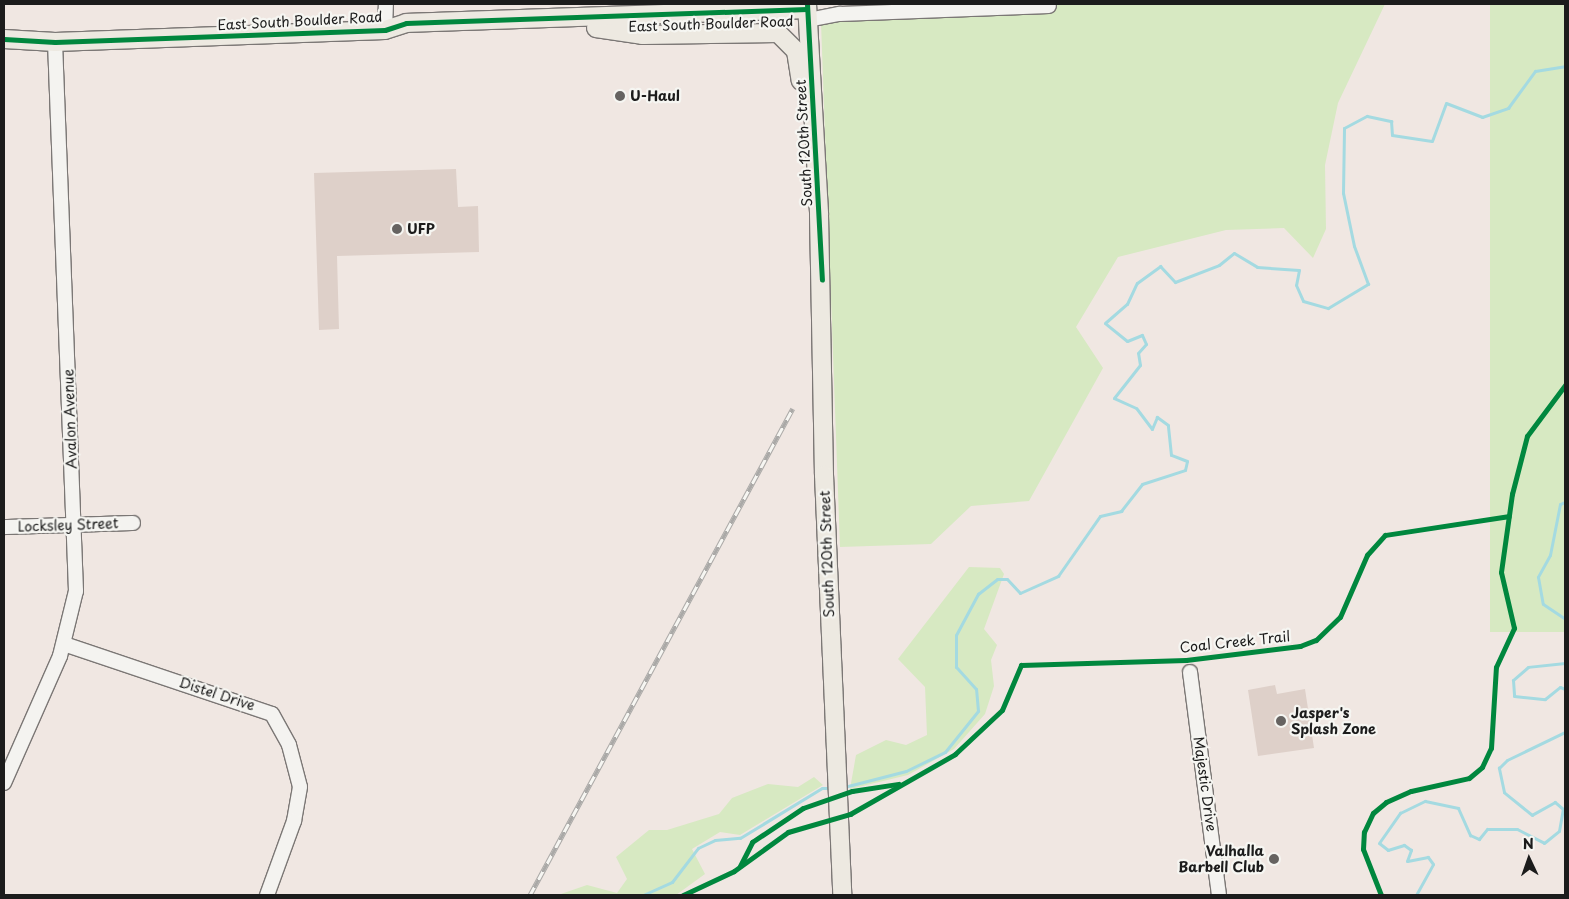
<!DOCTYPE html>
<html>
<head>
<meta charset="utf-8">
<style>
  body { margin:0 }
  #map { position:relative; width:1569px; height:899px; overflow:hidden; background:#f0e7e2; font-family:"Playpen Sans",sans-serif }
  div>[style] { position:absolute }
  .green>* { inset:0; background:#d7e9c2; transform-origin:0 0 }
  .stream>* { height:3px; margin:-1.5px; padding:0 1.5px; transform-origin:1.5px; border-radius:1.5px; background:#a4dae1 }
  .building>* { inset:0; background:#ded0c9 }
  .roads { filter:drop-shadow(1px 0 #7b7775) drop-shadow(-1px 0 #7b7775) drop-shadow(0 1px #7b7775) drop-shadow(0 -1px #7b7775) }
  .minor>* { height:14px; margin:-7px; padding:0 7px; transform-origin:7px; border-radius:7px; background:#f4f3f0 }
  .major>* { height:18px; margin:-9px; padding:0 9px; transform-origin:9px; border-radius:9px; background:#ede9e1 }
  .rail>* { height:5px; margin-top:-2.5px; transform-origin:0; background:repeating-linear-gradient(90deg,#f6f6f2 0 9px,#aaa9a7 0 18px); box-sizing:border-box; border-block:1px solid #aaa9a7 }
  .cycleway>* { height:5px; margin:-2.5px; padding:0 2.5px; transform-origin:2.5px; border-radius:2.5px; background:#00873e }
  .dots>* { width:14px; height:14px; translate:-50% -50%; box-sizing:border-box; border:2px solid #f6f6f2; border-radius:50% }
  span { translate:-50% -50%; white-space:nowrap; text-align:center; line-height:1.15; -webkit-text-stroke:4.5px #f6f6f2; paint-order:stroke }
  .street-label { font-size:14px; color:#1c1c1c }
  .poi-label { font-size:14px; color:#1c1c1c; font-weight:700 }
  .left { translate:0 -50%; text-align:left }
  .right { translate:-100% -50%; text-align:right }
  .frame { position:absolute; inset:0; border:5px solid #1c1c1c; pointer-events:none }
  .north { position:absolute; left:1504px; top:834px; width:50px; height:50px; -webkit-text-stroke:4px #f6f6f2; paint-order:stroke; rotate:357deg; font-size:14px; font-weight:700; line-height:20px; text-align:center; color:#1c1c1c }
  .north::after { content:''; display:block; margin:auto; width:18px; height:22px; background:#1c1c1c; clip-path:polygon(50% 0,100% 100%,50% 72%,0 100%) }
</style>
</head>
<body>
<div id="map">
  <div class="green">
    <i style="clip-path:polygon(933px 4px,1385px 4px,1338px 103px,1325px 165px,1326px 229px,1313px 258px,1284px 228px,1226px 230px,1118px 257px,1076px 327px,1103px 368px,1029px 501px,971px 506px,931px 544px,840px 547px,821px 23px,934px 17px)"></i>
    <i style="left:1490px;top:4px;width:75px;height:628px"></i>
    <i style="clip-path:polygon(969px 567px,1000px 568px,1004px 574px,984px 629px,997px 645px,991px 660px,994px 686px,985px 714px,954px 749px,908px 775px,850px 789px,856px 755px,886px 740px,906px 745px,927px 735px,925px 687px,898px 659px)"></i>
    <i style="clip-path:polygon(814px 777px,823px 785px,740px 835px,720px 832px,692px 849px,705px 874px,676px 895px,558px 895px,587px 885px,617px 893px,627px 879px,616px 857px,649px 830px,667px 830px,719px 814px,732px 798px,768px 784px,798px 787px)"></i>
  </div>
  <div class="stream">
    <i style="left:1565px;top:502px;width:5px;rotate:158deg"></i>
    <i style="left:1560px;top:504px;width:52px;rotate:101.1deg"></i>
    <i style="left:1550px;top:555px;width:25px;rotate:119deg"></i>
    <i style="left:1538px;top:577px;width:27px;rotate:80deg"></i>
    <i style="left:1543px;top:604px;width:27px;rotate:34deg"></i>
    <i style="left:1565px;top:663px;width:37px;rotate:174deg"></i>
    <i style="left:1528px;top:667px;width:20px;rotate:139deg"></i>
    <i style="left:1513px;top:680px;width:16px;rotate:86deg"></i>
    <i style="left:1514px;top:696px;width:31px;rotate:6deg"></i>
    <i style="left:1545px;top:699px;width:19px;rotate:-39deg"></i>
    <i style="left:1560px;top:687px;width:5px;rotate:22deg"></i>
    <i style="left:844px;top:787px;width:64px;rotate:-14.5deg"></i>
    <i style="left:906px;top:771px;width:43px;rotate:-26deg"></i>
    <i style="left:945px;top:752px;width:53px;rotate:-51.2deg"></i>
    <i style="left:978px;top:711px;width:22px;rotate:-95deg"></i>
    <i style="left:976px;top:689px;width:30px;rotate:-132deg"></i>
    <i style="left:956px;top:667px;width:32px;rotate:-90deg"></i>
    <i style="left:956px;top:635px;width:47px;rotate:-61.8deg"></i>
    <i style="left:978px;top:594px;width:24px;rotate:-38deg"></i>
    <i style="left:997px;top:579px;width:10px"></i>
    <i style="left:1007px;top:579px;width:19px;rotate:47deg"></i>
    <i style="left:1020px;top:593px;width:42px;rotate:-24.1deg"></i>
    <i style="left:1058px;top:576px;width:73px;rotate:-55deg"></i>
    <i style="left:1100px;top:516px;width:22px;rotate:-13deg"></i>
    <i style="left:1121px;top:511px;width:34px;rotate:-52deg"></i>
    <i style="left:1142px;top:484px;width:45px;rotate:-18deg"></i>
    <i style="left:1185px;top:470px;width:9px;rotate:-77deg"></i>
    <i style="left:1187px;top:461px;width:17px;rotate:-159deg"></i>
    <i style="left:1171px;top:455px;width:30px;rotate:-96deg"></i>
    <i style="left:1168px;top:425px;width:14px;rotate:-144deg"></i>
    <i style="left:1157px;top:417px;width:13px;rotate:113deg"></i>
    <i style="left:1152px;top:429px;width:26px;rotate:-127deg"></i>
    <i style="left:1136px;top:408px;width:24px;rotate:-156deg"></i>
    <i style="left:1114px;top:398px;width:42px;rotate:-51.8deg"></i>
    <i style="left:1140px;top:365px;width:12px;rotate:-99deg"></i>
    <i style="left:1138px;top:353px;width:12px;rotate:-48deg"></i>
    <i style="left:1146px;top:344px;width:10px;rotate:-114deg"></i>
    <i style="left:1142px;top:335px;width:16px;rotate:158deg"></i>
    <i style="left:1127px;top:341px;width:28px;rotate:-141deg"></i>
    <i style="left:1105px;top:323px;width:29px;rotate:-41deg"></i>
    <i style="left:1127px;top:304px;width:23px;rotate:-65deg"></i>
    <i style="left:1137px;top:283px;width:29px;rotate:-36deg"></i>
    <i style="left:1160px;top:266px;width:22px;rotate:47deg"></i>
    <i style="left:1175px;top:282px;width:47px;rotate:-21.1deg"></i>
    <i style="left:1219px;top:265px;width:19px;rotate:-39deg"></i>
    <i style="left:1234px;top:253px;width:27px;rotate:31deg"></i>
    <i style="left:1257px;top:267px;width:42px;rotate:4.1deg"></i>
    <i style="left:1299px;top:270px;width:15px;rotate:101deg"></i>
    <i style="left:1296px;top:285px;width:17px;rotate:66deg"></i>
    <i style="left:1303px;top:301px;width:26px;rotate:16deg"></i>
    <i style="left:1328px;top:308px;width:47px;rotate:-31deg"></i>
    <i style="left:1368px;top:284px;width:40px;rotate:-110.2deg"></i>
    <i style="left:1354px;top:246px;width:54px;rotate:-101.7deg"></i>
    <i style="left:1343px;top:193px;width:65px;rotate:-89.1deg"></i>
    <i style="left:1344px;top:128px;width:26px;rotate:-28deg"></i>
    <i style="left:1367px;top:116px;width:25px;rotate:12deg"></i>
    <i style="left:1391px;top:121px;width:14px;rotate:86deg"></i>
    <i style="left:1392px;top:135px;width:40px;rotate:8.5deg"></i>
    <i style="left:1432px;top:141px;width:40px;rotate:-69.8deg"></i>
    <i style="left:1446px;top:103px;width:39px;rotate:21deg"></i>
    <i style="left:1482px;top:117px;width:28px;rotate:-19deg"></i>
    <i style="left:1508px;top:108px;width:46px;rotate:-53.9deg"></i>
    <i style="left:1535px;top:71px;width:30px;rotate:-9deg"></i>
    <i style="left:643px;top:895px;width:32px;rotate:-24deg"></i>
    <i style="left:672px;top:882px;width:43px;rotate:-52.6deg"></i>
    <i style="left:698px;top:848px;width:19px;rotate:-25deg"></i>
    <i style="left:715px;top:840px;width:25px;rotate:-5deg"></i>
    <i style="left:740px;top:838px;width:96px;rotate:-31.4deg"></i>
    <i style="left:822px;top:788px;width:10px"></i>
    <i style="left:1416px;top:895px;width:35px;rotate:-61deg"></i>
    <i style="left:1433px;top:864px;width:9px;rotate:-126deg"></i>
    <i style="left:1428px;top:857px;width:21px;rotate:169deg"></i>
    <i style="left:1407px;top:861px;width:12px;rotate:-70deg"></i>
    <i style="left:1411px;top:850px;width:9px;rotate:-144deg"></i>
    <i style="left:1404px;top:845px;width:17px;rotate:163deg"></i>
    <i style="left:1388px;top:850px;width:11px;rotate:-142deg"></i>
    <i style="left:1379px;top:843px;width:37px;rotate:-55deg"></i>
    <i style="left:1400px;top:813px;width:28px;rotate:-26deg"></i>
    <i style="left:1425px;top:801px;width:34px;rotate:12deg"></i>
    <i style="left:1458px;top:808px;width:30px;rotate:66deg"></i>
    <i style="left:1470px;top:835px;width:10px;rotate:24deg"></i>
    <i style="left:1479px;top:839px;width:13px;rotate:-51deg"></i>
    <i style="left:1487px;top:829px;width:30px"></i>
    <i style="left:1517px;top:829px;width:30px;rotate:27deg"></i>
    <i style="left:1544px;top:843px;width:19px;rotate:-39deg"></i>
    <i style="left:1559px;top:831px;width:22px;rotate:-80deg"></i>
    <i style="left:1563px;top:809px;width:11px;rotate:-139deg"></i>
    <i style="left:1555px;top:802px;width:26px;rotate:151deg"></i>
    <i style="left:1532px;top:815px;width:36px;rotate:-141deg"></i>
    <i style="left:1504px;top:792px;width:25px;rotate:-102deg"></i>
    <i style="left:1499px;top:768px;width:11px;rotate:-45deg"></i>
    <i style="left:1507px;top:760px;width:64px;rotate:-25.8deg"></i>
  </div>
  <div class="building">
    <i style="clip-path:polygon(456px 169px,458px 207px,478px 206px,479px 252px,337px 256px,339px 329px,319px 330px,314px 173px)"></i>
    <i style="clip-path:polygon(1275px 685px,1277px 694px,1305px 689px,1314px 748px,1258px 756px,1248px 690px)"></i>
  </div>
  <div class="roads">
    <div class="minor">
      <i style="left:808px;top:20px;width:33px;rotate:-11deg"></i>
      <i style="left:840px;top:14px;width:209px;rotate:-2.2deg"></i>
      <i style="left:385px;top:30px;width:26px;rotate:-88deg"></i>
      <i style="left:4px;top:527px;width:129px;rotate:-1.8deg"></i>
      <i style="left:64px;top:644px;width:219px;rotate:18.6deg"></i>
      <i style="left:272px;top:714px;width:35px;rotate:61deg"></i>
      <i style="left:289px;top:745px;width:43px;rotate:75.3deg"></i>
      <i style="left:300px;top:787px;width:35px;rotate:100deg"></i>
      <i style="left:294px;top:821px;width:79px;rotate:110deg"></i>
      <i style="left:1190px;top:672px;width:225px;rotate:82.6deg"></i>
      <i style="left:4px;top:783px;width:139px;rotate:-66.2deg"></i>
      <i style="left:60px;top:656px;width:67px;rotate:-76.2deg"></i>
      <i style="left:76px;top:591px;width:549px;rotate:-92.19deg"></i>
    </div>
    <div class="major">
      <i style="left:807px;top:4px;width:211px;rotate:86.7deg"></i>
      <i style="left:819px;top:215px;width:260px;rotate:88.9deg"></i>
      <i style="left:824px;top:475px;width:420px;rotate:87.5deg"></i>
      <i style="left:596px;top:28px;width:48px;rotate:8.5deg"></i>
      <i style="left:643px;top:35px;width:135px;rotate:-0.8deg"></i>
      <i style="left:778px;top:33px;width:25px;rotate:45deg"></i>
      <i style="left:796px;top:51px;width:30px;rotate:81deg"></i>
      <i style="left:4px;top:39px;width:51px;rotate:3.4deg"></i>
      <i style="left:55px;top:42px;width:330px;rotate:-2.1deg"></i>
      <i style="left:385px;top:30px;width:22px;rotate:-18deg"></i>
      <i style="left:406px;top:23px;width:401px;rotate:-2deg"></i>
    </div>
  </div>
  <div class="rail">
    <i style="left:530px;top:895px;width:553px;rotate:-61.63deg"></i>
  </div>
  <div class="cycleway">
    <i style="left:807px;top:4px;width:276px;rotate:86.9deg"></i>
    <i style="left:4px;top:39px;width:51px;rotate:3.4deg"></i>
    <i style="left:55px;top:42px;width:330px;rotate:-2.1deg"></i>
    <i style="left:385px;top:30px;width:22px;rotate:-18deg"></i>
    <i style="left:406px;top:23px;width:401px;rotate:-2deg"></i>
    <i style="left:740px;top:866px;width:27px;rotate:-63deg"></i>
    <i style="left:752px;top:842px;width:61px;rotate:-33.7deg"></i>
    <i style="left:803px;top:808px;width:52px;rotate:-19.1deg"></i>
    <i style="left:852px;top:791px;width:47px;rotate:-8.7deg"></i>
    <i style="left:683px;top:895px;width:56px;rotate:-25.2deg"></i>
    <i style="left:734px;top:871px;width:67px;rotate:-35.8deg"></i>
    <i style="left:788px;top:832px;width:65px;rotate:-16.2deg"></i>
    <i style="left:850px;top:814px;width:121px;rotate:-29.7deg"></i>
    <i style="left:955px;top:754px;width:64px;rotate:-43.1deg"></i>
    <i style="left:1002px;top:710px;width:49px;rotate:-67.1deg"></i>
    <i style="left:1021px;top:665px;width:165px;rotate:-1.7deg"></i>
    <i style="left:1186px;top:660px;width:115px;rotate:-7deg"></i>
    <i style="left:1300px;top:646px;width:17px;rotate:-21deg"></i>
    <i style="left:1316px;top:640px;width:33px;rotate:-44deg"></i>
    <i style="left:1340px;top:617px;width:68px;rotate:-66.5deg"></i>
    <i style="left:1367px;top:555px;width:27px;rotate:-48deg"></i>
    <i style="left:1385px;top:535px;width:125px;rotate:-8.7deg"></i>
    <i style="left:1381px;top:895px;width:49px;rotate:-111.4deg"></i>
    <i style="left:1363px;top:849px;width:17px;rotate:-87deg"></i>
    <i style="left:1364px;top:832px;width:21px;rotate:-65deg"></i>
    <i style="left:1373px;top:813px;width:17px;rotate:-40deg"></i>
    <i style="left:1386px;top:802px;width:27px;rotate:-24deg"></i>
    <i style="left:1411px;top:791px;width:59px;rotate:-12.6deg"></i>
    <i style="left:1469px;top:778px;width:17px;rotate:-40deg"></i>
    <i style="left:1482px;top:767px;width:21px;rotate:-65deg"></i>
    <i style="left:1491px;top:748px;width:81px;rotate:-86.5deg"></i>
    <i style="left:1496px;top:667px;width:43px;rotate:-65.2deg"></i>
    <i style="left:1514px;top:628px;width:57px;rotate:-103.1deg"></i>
    <i style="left:1501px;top:572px;width:79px;rotate:-82deg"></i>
    <i style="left:1512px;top:494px;width:60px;rotate:-75.5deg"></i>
    <i style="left:1527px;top:436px;width:64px;rotate:-53.3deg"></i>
  </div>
  <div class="dots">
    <i style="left:620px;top:96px;background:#666361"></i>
    <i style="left:397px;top:229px;background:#666361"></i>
    <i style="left:1281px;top:721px;background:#666361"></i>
    <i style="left:1274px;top:859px;background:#666361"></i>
  </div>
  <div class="street-label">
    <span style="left:300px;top:21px;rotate:-3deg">East South Boulder Road</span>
    <span style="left:711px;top:24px;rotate:-2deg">East South Boulder Road</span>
    <span style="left:804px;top:143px;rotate:-93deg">South 120th Street</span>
    <span style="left:70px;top:419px;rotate:-92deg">Avalon Avenue</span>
    <span style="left:68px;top:525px;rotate:-2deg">Locksley Street</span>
    <span style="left:827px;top:554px;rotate:-92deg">South 120th Street</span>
    <span style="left:1235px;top:642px;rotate:-6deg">Coal Creek Trail</span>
    <span style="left:217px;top:694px;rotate:18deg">Distel Drive</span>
    <span style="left:1205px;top:784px;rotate:82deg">Majestic Drive</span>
  </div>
  <div class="poi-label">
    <span class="left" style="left:630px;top:96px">U-Haul</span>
    <span class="left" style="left:407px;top:229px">UFP</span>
    <span class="left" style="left:1291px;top:721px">Jasper's<br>Splash Zone</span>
    <span class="right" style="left:1264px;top:859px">Valhalla<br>Barbell Club</span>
  </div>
  <div class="frame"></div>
  <div class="north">N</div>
</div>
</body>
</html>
